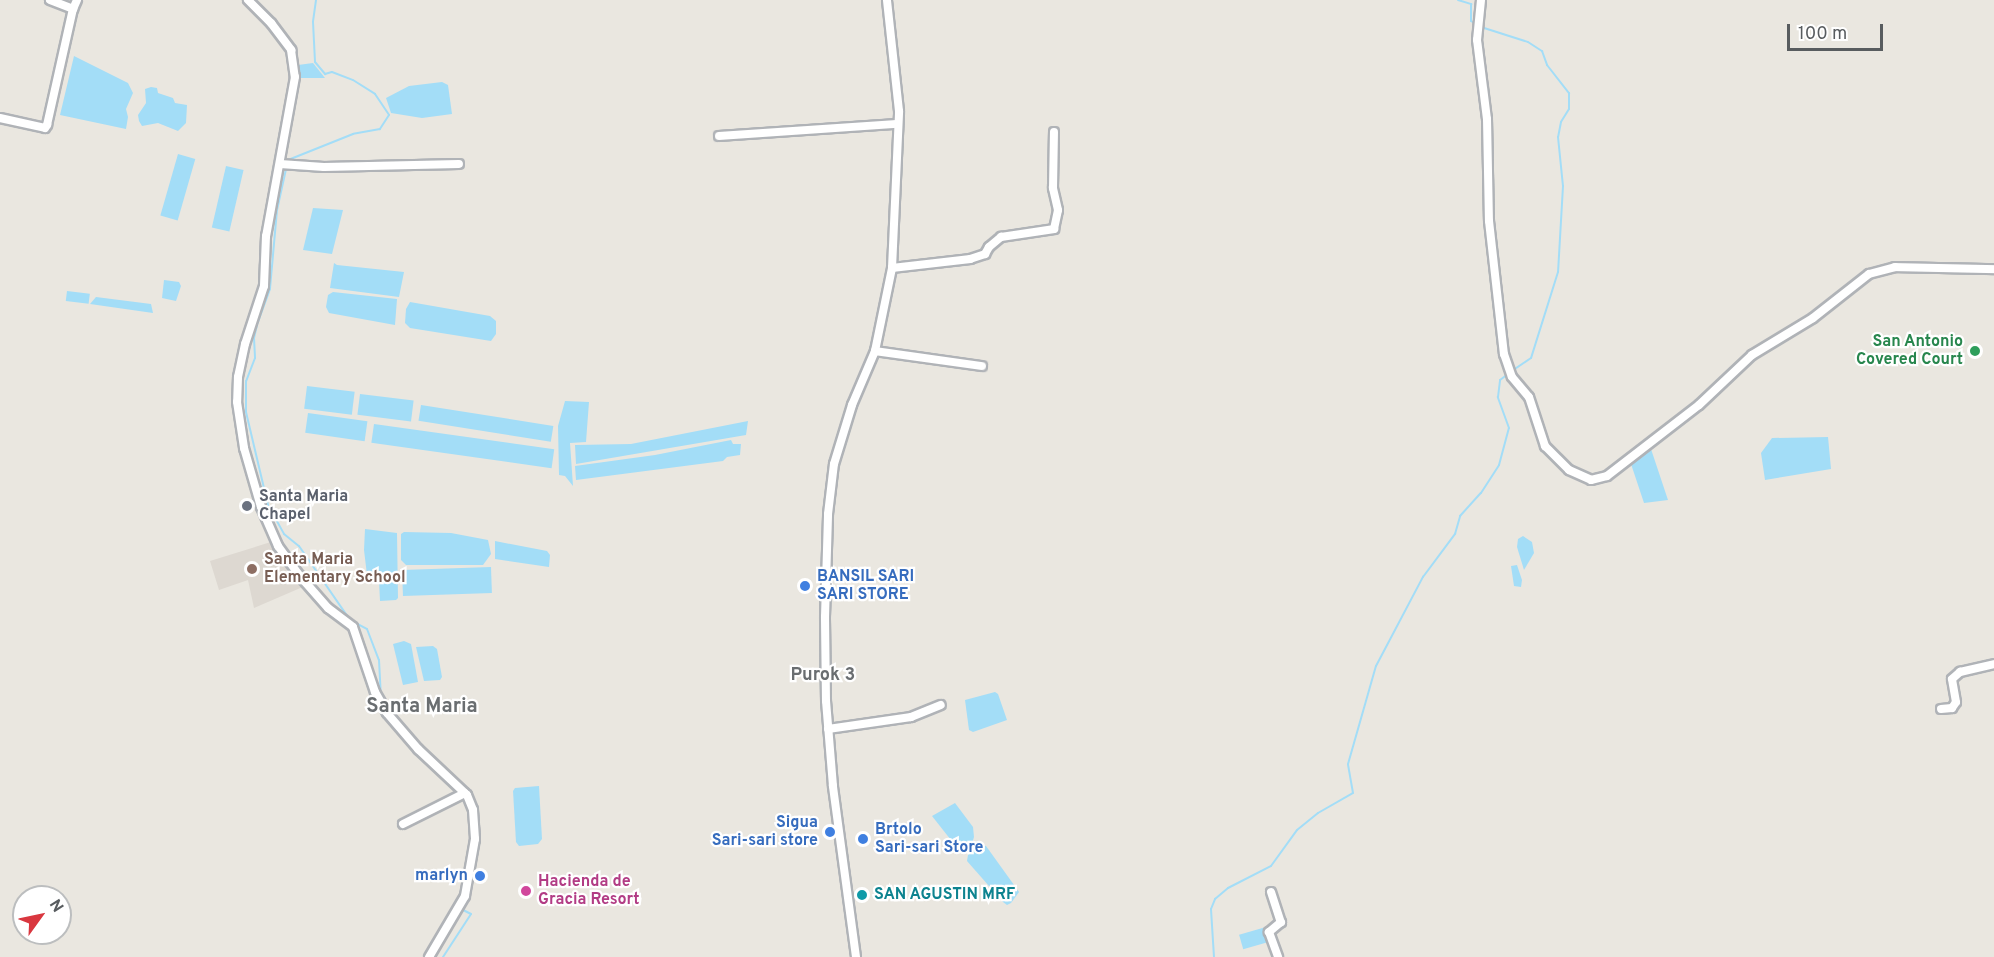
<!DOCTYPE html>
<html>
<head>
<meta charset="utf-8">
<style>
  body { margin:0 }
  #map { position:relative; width:1994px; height:957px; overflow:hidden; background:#eae7e0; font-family:Overpass,sans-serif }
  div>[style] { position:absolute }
  .education>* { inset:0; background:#ddd8d1 }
  .water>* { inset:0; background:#a3ddf7; transform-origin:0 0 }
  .stream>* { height:2px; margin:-1px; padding:0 1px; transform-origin:1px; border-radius:1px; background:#a3ddf7 }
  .roads { filter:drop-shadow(2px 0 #b0b3b7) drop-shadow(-2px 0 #b0b3b7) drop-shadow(0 2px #b0b3b7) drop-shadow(0 -2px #b0b3b7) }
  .minor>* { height:8px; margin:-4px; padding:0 4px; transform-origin:4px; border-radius:4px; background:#fff }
  .dots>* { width:16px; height:16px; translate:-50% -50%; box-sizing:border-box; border:3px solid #fff; border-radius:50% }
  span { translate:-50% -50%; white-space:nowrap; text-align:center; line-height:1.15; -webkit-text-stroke:4.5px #fff; paint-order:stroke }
  .leisure-label { font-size:16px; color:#27864d; font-weight:700 }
  .right { translate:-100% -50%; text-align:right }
  .worship-label { font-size:16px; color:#5b616d; font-weight:700 }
  .left { translate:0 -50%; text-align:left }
  .education-label { font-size:16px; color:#785e54; font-weight:700 }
  .shop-label { font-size:16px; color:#366cbe; font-weight:700 }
  .hotel-label { font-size:16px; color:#b23c85; font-weight:700 }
  .culture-label { font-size:16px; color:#0d838f; font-weight:700 }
  .neighbourhood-label { font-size:18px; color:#6a6e71; font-weight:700 }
  .quarter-label { font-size:20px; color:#6a6e71; font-weight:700 }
  .north { position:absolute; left:12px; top:885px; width:60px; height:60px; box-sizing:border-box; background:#fff; border:2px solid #bcbebf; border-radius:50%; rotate:57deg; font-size:16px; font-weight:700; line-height:24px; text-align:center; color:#585c5f }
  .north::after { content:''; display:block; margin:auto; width:21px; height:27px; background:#d9373f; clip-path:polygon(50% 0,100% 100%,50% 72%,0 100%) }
  .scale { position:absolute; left:1787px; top:24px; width:96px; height:27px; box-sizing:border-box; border:3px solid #585c5f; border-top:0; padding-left:8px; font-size:18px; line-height:21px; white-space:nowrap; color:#585c5f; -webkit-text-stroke:4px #fff; paint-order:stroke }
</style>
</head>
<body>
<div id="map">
  <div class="education">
    <i style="clip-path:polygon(274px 541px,305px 586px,254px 608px,248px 580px,219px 590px,210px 561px)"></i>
  </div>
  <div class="water">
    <i style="clip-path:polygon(74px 56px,128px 83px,133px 93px,126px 109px,128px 117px,126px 129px,60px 115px)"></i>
    <i style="clip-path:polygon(313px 63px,325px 78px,298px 78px,298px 65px)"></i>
    <i style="clip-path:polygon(442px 82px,448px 85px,452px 114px,422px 118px,391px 113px,386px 98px,409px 86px)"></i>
    <i style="clip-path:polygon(151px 87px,157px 88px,158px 93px,173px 98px,175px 103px,187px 105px,186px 123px,178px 131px,158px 123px,142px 126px,139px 121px,138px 115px,146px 103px,145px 89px)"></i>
    <i style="left:178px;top:154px;width:18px;height:64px;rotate:16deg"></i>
    <i style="left:226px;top:166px;width:18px;height:63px;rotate:13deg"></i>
    <i style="clip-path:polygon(313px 208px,343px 210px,332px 254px,303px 250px)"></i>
    <i style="clip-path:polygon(334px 263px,337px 265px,404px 272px,399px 297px,330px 288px)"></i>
    <i style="clip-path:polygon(164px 280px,179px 282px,181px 286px,176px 301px,162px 298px)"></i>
    <i style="left:67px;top:291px;width:23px;height:10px;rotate:7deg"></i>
    <i style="clip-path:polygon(333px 292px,397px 299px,395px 325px,329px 313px,326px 307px,328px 295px)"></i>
    <i style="clip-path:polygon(96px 297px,151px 304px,153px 313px,90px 304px)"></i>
    <i style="clip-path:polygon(410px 302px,490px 316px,496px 321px,496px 334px,491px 341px,410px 328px,405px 323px,406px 309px)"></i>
    <i style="left:307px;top:386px;width:48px;height:23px;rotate:7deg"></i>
    <i style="left:360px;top:394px;width:54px;height:21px;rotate:7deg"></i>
    <i style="clip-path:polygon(565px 401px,589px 402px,586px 442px,570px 443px,573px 486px,565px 476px,559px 475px,558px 426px)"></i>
    <i style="left:421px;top:405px;width:134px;height:16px;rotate:9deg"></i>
    <i style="left:308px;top:413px;width:60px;height:20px;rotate:8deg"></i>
    <i style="clip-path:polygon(748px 421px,746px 435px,576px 464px,575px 445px,631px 444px)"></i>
    <i style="left:374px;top:424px;width:182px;height:19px;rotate:8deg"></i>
    <i style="clip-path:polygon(1828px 437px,1831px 469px,1765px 480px,1761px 453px,1772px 438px)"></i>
    <i style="clip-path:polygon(731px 440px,733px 444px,741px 444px,740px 455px,727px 457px,723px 461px,576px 480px,575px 466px,655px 455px)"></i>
    <i style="clip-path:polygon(1651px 449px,1668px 500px,1644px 503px,1631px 464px)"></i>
    <i style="clip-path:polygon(365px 529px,397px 533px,398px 598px,396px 600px,380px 601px,379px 580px,367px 575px,364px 550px)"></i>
    <i style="clip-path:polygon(404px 532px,451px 533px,488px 540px,491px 554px,483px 565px,406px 565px,401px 560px,401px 534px)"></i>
    <i style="clip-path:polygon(1523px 536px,1532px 542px,1534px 553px,1524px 570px,1517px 547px,1518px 539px)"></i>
    <i style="clip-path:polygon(495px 541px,547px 551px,550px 555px,549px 567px,495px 559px)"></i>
    <i style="clip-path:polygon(1517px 565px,1522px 580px,1521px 587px,1514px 586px,1511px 566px)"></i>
    <i style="left:491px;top:567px;width:26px;height:89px;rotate:88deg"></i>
    <i style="clip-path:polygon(404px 641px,411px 644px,418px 682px,403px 685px,393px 644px)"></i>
    <i style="clip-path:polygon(433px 646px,437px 649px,442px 677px,440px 680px,424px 681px,416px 647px)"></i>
    <i style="clip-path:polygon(995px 692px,998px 694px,1007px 720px,973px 732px,969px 730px,965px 700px)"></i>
    <i style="clip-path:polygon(539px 786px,542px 839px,538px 844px,519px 846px,516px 842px,513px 791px,515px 788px)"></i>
    <i style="clip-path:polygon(955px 803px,973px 827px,974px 837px,972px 844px,963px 849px,958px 849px,932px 816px)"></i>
    <i style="clip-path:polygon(980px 845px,986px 846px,1019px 892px,1011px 903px,1007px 905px,1003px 902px,967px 861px,968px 855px)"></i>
    <i style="left:1266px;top:927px;width:15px;height:28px;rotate:74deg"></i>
  </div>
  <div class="stream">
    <i style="left:316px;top:0;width:22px;rotate:98deg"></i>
    <i style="left:313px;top:22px;width:40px;rotate:87.1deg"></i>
    <i style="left:315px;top:62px;width:16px;rotate:50deg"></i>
    <i style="left:325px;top:74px;width:7px;rotate:-16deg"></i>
    <i style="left:332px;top:72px;width:22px;rotate:21deg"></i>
    <i style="left:353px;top:80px;width:26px;rotate:32deg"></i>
    <i style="left:375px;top:94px;width:25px;rotate:56deg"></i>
    <i style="left:389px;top:115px;width:17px;rotate:123deg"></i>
    <i style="left:380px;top:129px;width:27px;rotate:170deg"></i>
    <i style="left:353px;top:134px;width:70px;rotate:158.2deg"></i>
    <i style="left:288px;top:160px;width:51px;rotate:102.4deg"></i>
    <i style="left:277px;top:210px;width:79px;rotate:95.1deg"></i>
    <i style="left:270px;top:289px;width:38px;rotate:110deg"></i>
    <i style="left:257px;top:325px;width:13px;rotate:103deg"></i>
    <i style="left:254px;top:338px;width:20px;rotate:87deg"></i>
    <i style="left:255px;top:358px;width:25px;rotate:111deg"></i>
    <i style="left:246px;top:381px;width:31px;rotate:90deg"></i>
    <i style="left:246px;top:412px;width:96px;rotate:76.7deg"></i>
    <i style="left:268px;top:505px;width:33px;rotate:61deg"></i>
    <i style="left:284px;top:534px;width:19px;rotate:39deg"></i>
    <i style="left:299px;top:546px;width:90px;rotate:55.4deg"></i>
    <i style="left:350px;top:620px;width:19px;rotate:28deg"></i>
    <i style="left:367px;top:629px;width:33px;rotate:69deg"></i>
    <i style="left:379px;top:660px;width:36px;rotate:87deg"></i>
    <i style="left:1458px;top:0;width:14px;rotate:17deg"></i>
    <i style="left:1471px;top:4px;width:17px;rotate:90deg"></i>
    <i style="left:1471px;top:21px;width:6px;rotate:31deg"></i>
    <i style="left:1481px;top:27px;width:49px;rotate:17.7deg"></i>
    <i style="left:1528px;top:42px;width:17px;rotate:33deg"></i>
    <i style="left:1542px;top:51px;width:15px;rotate:70deg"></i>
    <i style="left:1547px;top:65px;width:36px;rotate:52deg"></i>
    <i style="left:1569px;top:93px;width:16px;rotate:90deg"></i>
    <i style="left:1569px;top:109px;width:15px;rotate:122deg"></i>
    <i style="left:1561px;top:122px;width:15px;rotate:101deg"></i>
    <i style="left:1558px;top:137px;width:49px;rotate:84.2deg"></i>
    <i style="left:1563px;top:186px;width:86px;rotate:93.3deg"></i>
    <i style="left:1558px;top:272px;width:90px;rotate:107.4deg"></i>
    <i style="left:1531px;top:358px;width:23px;rotate:146deg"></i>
    <i style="left:443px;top:957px;width:51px;rotate:-56.9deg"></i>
    <i style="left:471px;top:914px;width:11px;rotate:-153deg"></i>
    <i style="left:1214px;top:957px;width:48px;rotate:-93.6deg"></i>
    <i style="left:1211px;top:909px;width:11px;rotate:-68deg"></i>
    <i style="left:1215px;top:899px;width:17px;rotate:-40deg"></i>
    <i style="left:1228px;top:888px;width:48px;rotate:-27.1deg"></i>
    <i style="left:1271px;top:866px;width:44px;rotate:-54.2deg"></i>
    <i style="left:1297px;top:830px;width:27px;rotate:-39deg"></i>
    <i style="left:1318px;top:813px;width:40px;rotate:-29.7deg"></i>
    <i style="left:1353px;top:793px;width:29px;rotate:-100deg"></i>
    <i style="left:1348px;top:764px;width:102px;rotate:-74.1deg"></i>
    <i style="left:1376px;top:666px;width:101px;rotate:-62.2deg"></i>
    <i style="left:1423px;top:577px;width:54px;rotate:-53.3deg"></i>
    <i style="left:1455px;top:534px;width:19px;rotate:-74deg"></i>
    <i style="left:1460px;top:516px;width:31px;rotate:-48deg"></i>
    <i style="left:1481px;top:493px;width:33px;rotate:-57deg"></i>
    <i style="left:1499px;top:465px;width:38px;rotate:-75deg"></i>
    <i style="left:1509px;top:428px;width:33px;rotate:-110deg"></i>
    <i style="left:1498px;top:397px;width:17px;rotate:-83deg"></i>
    <i style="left:1500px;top:380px;width:10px;rotate:-37deg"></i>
  </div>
  <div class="roads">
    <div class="minor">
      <i style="left:50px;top:0;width:25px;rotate:21deg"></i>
      <i style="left:73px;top:9px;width:10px;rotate:-66deg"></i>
      <i style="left:248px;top:0;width:33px;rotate:45deg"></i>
      <i style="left:271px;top:23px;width:34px;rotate:53deg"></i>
      <i style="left:291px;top:50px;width:27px;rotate:82deg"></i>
      <i style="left:295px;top:77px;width:162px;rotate:100.3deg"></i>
      <i style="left:266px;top:236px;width:50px;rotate:92.3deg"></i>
      <i style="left:264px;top:286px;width:61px;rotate:108.1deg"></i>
      <i style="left:245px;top:344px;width:34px;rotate:102deg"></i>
      <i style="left:238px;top:377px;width:25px;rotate:92deg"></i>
      <i style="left:237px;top:402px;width:47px;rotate:81.3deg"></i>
      <i style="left:244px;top:448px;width:61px;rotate:73.9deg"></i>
      <i style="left:261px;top:507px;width:43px;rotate:66.4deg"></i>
      <i style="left:278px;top:546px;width:36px;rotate:54deg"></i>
      <i style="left:299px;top:575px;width:44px;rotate:48.7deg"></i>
      <i style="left:328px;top:608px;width:31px;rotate:37deg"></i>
      <i style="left:353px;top:627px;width:69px;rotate:71.3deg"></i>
      <i style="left:375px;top:692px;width:24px;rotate:60deg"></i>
      <i style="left:387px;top:713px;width:48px;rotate:49.3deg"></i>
      <i style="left:418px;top:749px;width:67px;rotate:43.2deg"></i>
      <i style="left:467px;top:795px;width:16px;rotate:68deg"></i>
      <i style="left:473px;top:810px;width:29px;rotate:86deg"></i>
      <i style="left:475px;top:839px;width:58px;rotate:100deg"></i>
      <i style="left:465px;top:896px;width:71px;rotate:120.5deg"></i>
      <i style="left:1481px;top:0;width:40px;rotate:95.7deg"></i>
      <i style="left:1477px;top:40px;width:80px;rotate:82.8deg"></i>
      <i style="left:1487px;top:119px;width:102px;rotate:88.9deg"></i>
      <i style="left:1489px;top:221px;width:134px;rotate:83.6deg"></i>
      <i style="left:1504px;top:354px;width:24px;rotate:71deg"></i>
      <i style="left:1512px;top:377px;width:26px;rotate:50deg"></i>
      <i style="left:1529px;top:397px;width:52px;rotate:71.9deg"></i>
      <i style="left:1545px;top:446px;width:34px;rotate:45deg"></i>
      <i style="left:1569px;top:470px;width:24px;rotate:24deg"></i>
      <i style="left:1591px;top:480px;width:16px;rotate:-14deg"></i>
      <i style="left:1607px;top:476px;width:116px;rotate:-37.7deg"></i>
      <i style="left:1699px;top:405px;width:73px;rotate:-43.3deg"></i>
      <i style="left:1752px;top:355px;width:71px;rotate:-31.2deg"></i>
      <i style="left:1813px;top:318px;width:71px;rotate:-38.2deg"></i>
      <i style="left:1869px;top:274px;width:27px;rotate:-15deg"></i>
      <i style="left:1895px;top:267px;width:99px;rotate:1.2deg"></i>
      <i style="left:0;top:118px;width:46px;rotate:12.5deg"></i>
      <i style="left:45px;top:128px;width:4px;rotate:-56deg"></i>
      <i style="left:47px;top:125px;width:119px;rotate:-77.4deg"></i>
      <i style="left:719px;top:136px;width:178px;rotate:-3.9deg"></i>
      <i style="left:280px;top:164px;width:44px;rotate:3.9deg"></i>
      <i style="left:324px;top:167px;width:135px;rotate:-1.3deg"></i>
      <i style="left:892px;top:268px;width:79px;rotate:-6.6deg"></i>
      <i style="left:970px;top:259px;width:16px;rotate:-18deg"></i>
      <i style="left:985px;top:254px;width:8px;rotate:-60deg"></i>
      <i style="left:989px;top:247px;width:16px;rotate:-40deg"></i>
      <i style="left:1001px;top:237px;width:54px;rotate:-8.6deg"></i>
      <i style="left:1054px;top:229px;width:19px;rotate:-78deg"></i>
      <i style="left:1058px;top:210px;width:23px;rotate:-103deg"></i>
      <i style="left:1053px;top:188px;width:56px;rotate:-89deg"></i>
      <i style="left:875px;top:351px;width:108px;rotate:8deg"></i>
      <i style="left:1941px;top:709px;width:11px;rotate:-5deg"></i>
      <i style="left:1952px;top:708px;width:7px;rotate:-56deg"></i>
      <i style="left:1956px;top:702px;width:23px;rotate:-100deg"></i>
      <i style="left:1952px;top:679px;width:11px;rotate:-41deg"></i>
      <i style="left:1960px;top:672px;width:35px;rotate:-13deg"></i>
      <i style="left:828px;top:729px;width:84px;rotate:-8.2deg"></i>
      <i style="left:911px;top:717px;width:32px;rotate:-22deg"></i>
      <i style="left:403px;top:824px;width:69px;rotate:-26.6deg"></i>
      <i style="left:1271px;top:892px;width:32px;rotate:72deg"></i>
      <i style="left:1281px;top:922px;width:16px;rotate:140deg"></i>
      <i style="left:1269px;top:932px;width:27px;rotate:70deg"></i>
      <i style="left:856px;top:957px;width:173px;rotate:-97.7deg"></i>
      <i style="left:833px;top:786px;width:85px;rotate:-94.7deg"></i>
      <i style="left:826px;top:701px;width:84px;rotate:-90.7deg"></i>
      <i style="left:825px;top:617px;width:103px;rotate:-88.3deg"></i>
      <i style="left:828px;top:514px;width:50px;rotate:-83.2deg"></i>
      <i style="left:834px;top:464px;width:62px;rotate:-73deg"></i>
      <i style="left:852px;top:405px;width:59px;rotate:-66.9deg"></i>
      <i style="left:875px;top:351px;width:85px;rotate:-78.4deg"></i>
      <i style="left:892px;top:268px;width:157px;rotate:-87.4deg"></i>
      <i style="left:899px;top:111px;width:112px;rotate:-96.2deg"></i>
    </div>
  </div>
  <div class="dots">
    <i style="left:1975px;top:351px;background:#2e9e5b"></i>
    <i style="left:247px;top:506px;background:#6b7280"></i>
    <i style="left:252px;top:569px;background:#8d6e63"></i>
    <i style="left:805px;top:586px;background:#3f7fe0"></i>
    <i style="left:830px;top:832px;background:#3f7fe0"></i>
    <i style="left:863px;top:839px;background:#3f7fe0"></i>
    <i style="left:480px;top:876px;background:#3f7fe0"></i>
    <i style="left:526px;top:891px;background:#d1479c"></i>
    <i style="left:862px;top:895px;background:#0f9aa8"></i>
  </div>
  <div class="leisure-label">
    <span class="right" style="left:1963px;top:351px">San Antonio<br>Covered Court</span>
  </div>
  <div class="worship-label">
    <span class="left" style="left:259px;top:506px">Santa Maria<br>Chapel</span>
  </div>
  <div class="education-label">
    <span class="left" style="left:264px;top:569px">Santa Maria<br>Elementary School</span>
  </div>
  <div class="shop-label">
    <span class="left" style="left:817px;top:586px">BANSIL SARI<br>SARI STORE</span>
    <span class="right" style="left:818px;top:832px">Sigua<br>Sari-sari store</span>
    <span class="left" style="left:875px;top:839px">Brtolo<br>Sari-sari Store</span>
    <span class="right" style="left:468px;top:876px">marlyn</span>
  </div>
  <div class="hotel-label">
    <span class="left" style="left:538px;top:891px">Hacienda de<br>Gracia Resort</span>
  </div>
  <div class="culture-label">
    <span class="left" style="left:874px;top:895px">SAN AGUSTIN MRF</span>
  </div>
  <div class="neighbourhood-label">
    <span style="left:823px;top:676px">Purok 3</span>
  </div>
  <div class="quarter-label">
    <span style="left:422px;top:707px">Santa Maria</span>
  </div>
  <div class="north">N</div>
  <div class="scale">100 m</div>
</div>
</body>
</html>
